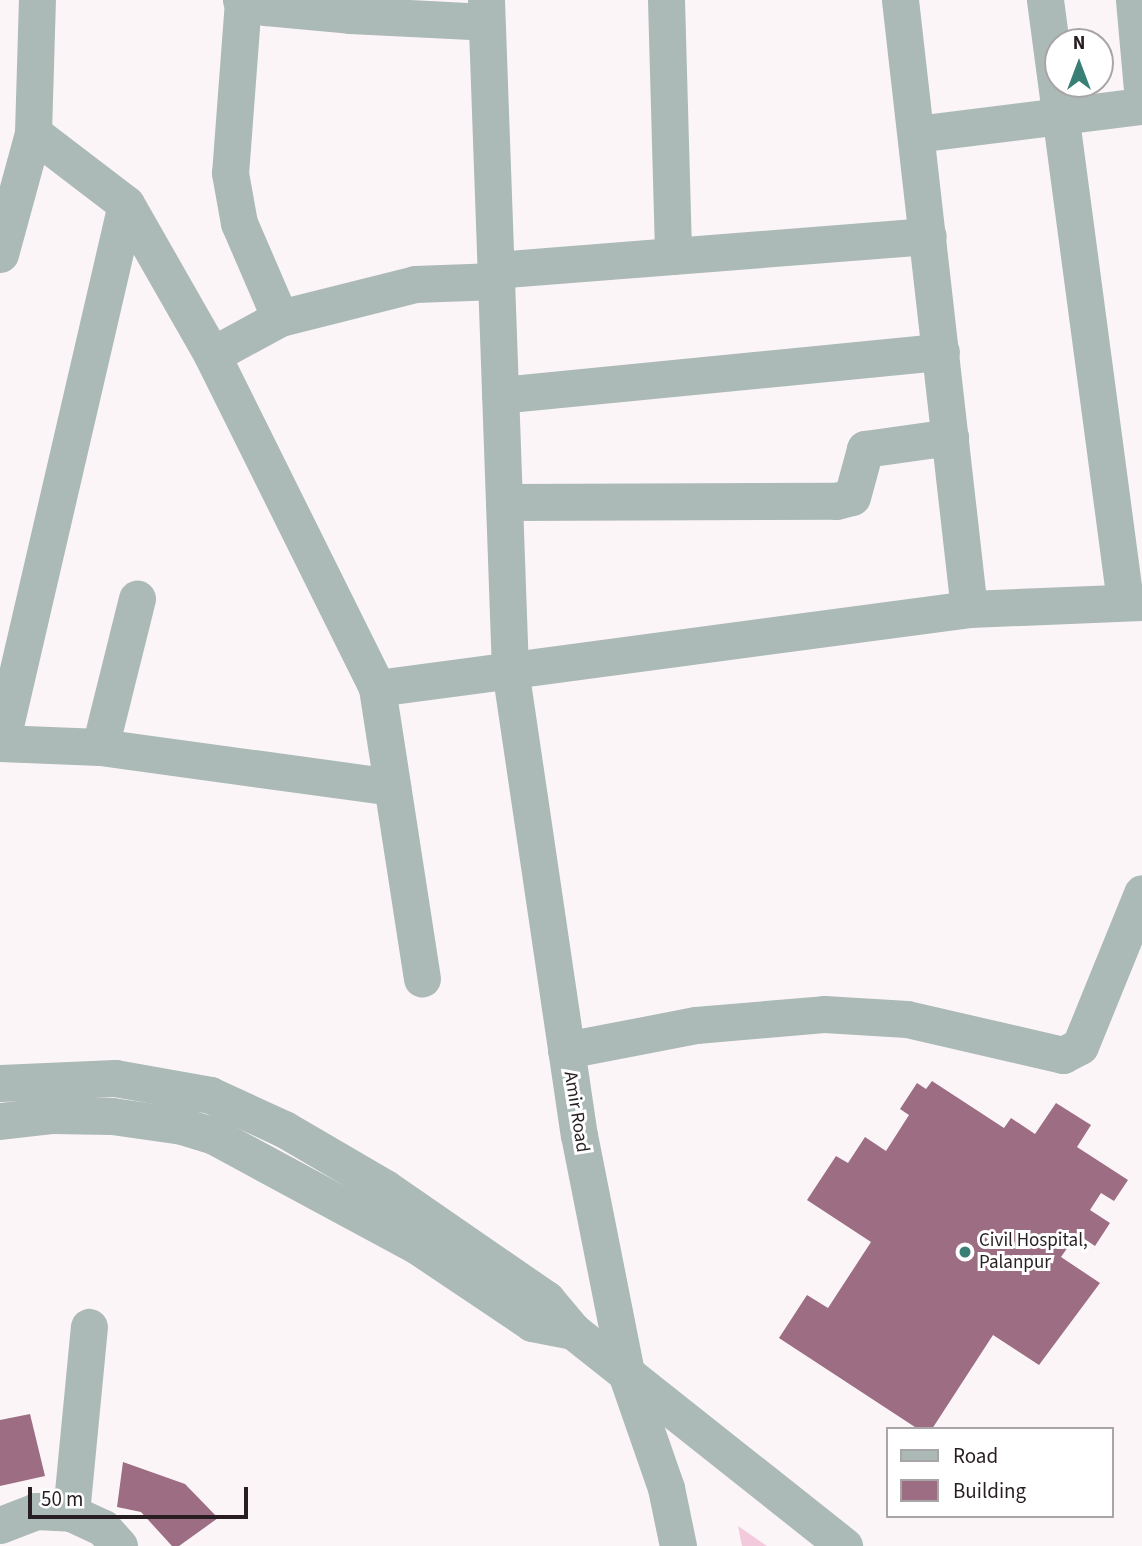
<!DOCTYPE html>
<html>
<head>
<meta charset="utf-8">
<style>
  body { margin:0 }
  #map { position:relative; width:1142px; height:1546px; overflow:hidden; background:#fbf5f7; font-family:"Source Sans 3",sans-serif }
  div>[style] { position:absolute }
  .green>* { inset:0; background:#f2cadb }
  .building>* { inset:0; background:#9c6d83 }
  .minor>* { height:37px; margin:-18.5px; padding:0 18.5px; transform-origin:18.5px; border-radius:18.5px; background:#abb9b7 }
  .dots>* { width:19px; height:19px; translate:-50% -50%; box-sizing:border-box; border:4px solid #fff; border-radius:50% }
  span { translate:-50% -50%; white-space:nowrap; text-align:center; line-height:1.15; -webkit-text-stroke:6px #fff; paint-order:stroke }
  .street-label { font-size:19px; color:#281e22 }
  .poi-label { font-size:19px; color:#281e22 }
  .left { translate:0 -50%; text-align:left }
  .legend { position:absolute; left:886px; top:1427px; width:228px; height:91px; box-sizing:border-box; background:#fff; border:2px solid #a9a5a7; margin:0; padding:9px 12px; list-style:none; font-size:21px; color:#281e22 }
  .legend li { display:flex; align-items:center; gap:14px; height:35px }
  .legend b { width:35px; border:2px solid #a9a5a7 }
  .north { position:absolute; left:1044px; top:28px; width:70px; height:70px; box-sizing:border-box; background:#fff; border:2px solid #a9a5a7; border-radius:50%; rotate:0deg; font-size:19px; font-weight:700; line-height:28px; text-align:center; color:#281e22 }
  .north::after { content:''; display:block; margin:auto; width:24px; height:32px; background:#397f76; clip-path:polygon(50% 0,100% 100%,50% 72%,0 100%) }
  .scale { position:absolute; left:28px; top:1487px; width:220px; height:32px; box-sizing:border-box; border:4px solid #281e22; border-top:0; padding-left:9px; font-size:21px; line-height:24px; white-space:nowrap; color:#281e22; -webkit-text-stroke:5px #fff; paint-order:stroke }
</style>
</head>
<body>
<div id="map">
  <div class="green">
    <i style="clip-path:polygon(738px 1526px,767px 1546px,768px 1546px,742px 1546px)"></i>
  </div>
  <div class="building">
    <i style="clip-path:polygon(932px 1081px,1004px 1128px,1011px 1118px,1035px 1134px,1056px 1103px,1091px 1125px,1077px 1147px,1128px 1180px,1114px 1201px,1101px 1193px,1090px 1210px,1110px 1223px,1095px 1246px,1077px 1234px,1061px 1257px,1100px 1283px,1039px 1365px,993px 1335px,932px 1429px,918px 1429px,779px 1338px,807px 1295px,828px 1308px,871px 1242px,807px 1200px,836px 1156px,848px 1163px,865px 1137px,886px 1151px,909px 1115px,900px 1109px,917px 1083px,926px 1089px)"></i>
    <i style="clip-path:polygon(30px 1414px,45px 1476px,0 1486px,0 1420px)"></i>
    <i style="clip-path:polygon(123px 1462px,185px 1484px,218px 1518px,179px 1546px,172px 1546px,141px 1512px,117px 1507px)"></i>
  </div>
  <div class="minor">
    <i style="left:241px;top:0;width:26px;rotate:16deg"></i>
    <i style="left:266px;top:7px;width:84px;rotate:5.4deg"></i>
    <i style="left:350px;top:15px;width:136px;rotate:2.9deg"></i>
    <i style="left:486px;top:0;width:669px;rotate:87.95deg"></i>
    <i style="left:510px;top:669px;width:471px;rotate:81.6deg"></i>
    <i style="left:579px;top:1135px;width:243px;rotate:78.8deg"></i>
    <i style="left:626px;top:1373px;width:122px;rotate:70.8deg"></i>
    <i style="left:666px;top:1488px;width:59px;rotate:78.3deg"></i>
    <i style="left:666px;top:0;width:256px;rotate:88.4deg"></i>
    <i style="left:900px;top:0;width:613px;rotate:83.54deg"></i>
    <i style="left:1045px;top:0;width:606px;rotate:82.42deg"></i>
    <i style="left:1134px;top:0;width:89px;rotate:84.9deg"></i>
    <i style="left:243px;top:1px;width:172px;rotate:94.3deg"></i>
    <i style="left:230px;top:173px;width:51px;rotate:79.8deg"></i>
    <i style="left:239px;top:223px;width:103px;rotate:66.7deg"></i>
    <i style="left:33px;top:133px;width:133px;rotate:-88.3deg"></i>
    <i style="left:916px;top:134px;width:228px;rotate:-7.1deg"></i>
    <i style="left:0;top:254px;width:125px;rotate:-74.7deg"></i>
    <i style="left:33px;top:133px;width:117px;rotate:37.4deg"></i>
    <i style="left:126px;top:204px;width:174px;rotate:60.3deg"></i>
    <i style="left:212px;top:355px;width:372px;rotate:63.6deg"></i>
    <i style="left:377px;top:688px;width:597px;rotate:-7.6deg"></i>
    <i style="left:969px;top:609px;width:173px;rotate:-2.3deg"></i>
    <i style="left:495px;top:270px;width:434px;rotate:-4.5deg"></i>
    <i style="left:212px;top:355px;width:77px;rotate:-28.6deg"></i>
    <i style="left:280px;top:318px;width:139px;rotate:-14.1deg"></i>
    <i style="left:415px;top:284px;width:81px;rotate:-2.1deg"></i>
    <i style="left:500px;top:395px;width:443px;rotate:-5.6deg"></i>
    <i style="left:504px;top:502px;width:332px;rotate:-0.2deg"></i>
    <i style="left:836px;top:501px;width:16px;rotate:-14deg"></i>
    <i style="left:852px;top:497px;width:50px;rotate:-74.8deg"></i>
    <i style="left:865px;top:449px;width:86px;rotate:-8deg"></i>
    <i style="left:377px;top:688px;width:294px;rotate:81.2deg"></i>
    <i style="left:0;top:743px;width:100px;rotate:2.3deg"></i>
    <i style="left:100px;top:747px;width:295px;rotate:7.8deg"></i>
    <i style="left:1px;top:743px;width:553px;rotate:-76.94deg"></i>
    <i style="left:100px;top:747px;width:153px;rotate:-76deg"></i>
    <i style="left:566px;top:1050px;width:132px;rotate:-10.9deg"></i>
    <i style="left:696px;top:1025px;width:128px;rotate:-4.9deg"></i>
    <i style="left:824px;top:1014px;width:83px;rotate:3.4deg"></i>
    <i style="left:907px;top:1019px;width:160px;rotate:13deg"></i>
    <i style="left:1063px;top:1055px;width:19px;rotate:-28deg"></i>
    <i style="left:1080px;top:1046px;width:165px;rotate:-67.9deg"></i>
    <i style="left:0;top:1083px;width:115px;rotate:-2.5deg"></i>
    <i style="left:115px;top:1078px;width:97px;rotate:10.1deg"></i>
    <i style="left:210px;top:1095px;width:81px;rotate:24.7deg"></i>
    <i style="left:284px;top:1129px;width:117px;rotate:30.3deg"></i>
    <i style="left:385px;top:1188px;width:196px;rotate:34.6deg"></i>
    <i style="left:546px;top:1299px;width:42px;rotate:49.8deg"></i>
    <i style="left:573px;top:1331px;width:346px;rotate:38.4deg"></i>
    <i style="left:0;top:1121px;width:51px;rotate:-6.7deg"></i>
    <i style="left:51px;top:1115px;width:61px;rotate:0.9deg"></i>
    <i style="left:112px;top:1116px;width:71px;rotate:8.1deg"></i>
    <i style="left:182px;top:1126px;width:34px;rotate:17deg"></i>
    <i style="left:214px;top:1136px;width:233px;rotate:28.4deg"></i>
    <i style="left:419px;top:1247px;width:136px;rotate:33.9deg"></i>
    <i style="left:532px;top:1323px;width:42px;rotate:11deg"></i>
    <i style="left:71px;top:1513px;width:187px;rotate:-84.5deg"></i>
    <i style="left:0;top:1525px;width:39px;rotate:-21deg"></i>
    <i style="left:36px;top:1511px;width:35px;rotate:3deg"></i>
    <i style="left:71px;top:1513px;width:35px;rotate:25deg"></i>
    <i style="left:103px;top:1528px;width:24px;rotate:48deg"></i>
  </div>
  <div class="dots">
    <i style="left:965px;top:1252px;background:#397f76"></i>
  </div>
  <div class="street-label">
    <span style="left:576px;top:1112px;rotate:81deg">Amir Road</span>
  </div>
  <div class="poi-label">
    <span class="left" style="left:979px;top:1252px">Civil Hospital,<br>Palanpur</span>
  </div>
  <ul class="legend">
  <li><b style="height:9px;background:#abb9b7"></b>Road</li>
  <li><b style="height:19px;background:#9c6d83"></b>Building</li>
  </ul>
  <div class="north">N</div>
  <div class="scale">50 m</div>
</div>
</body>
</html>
